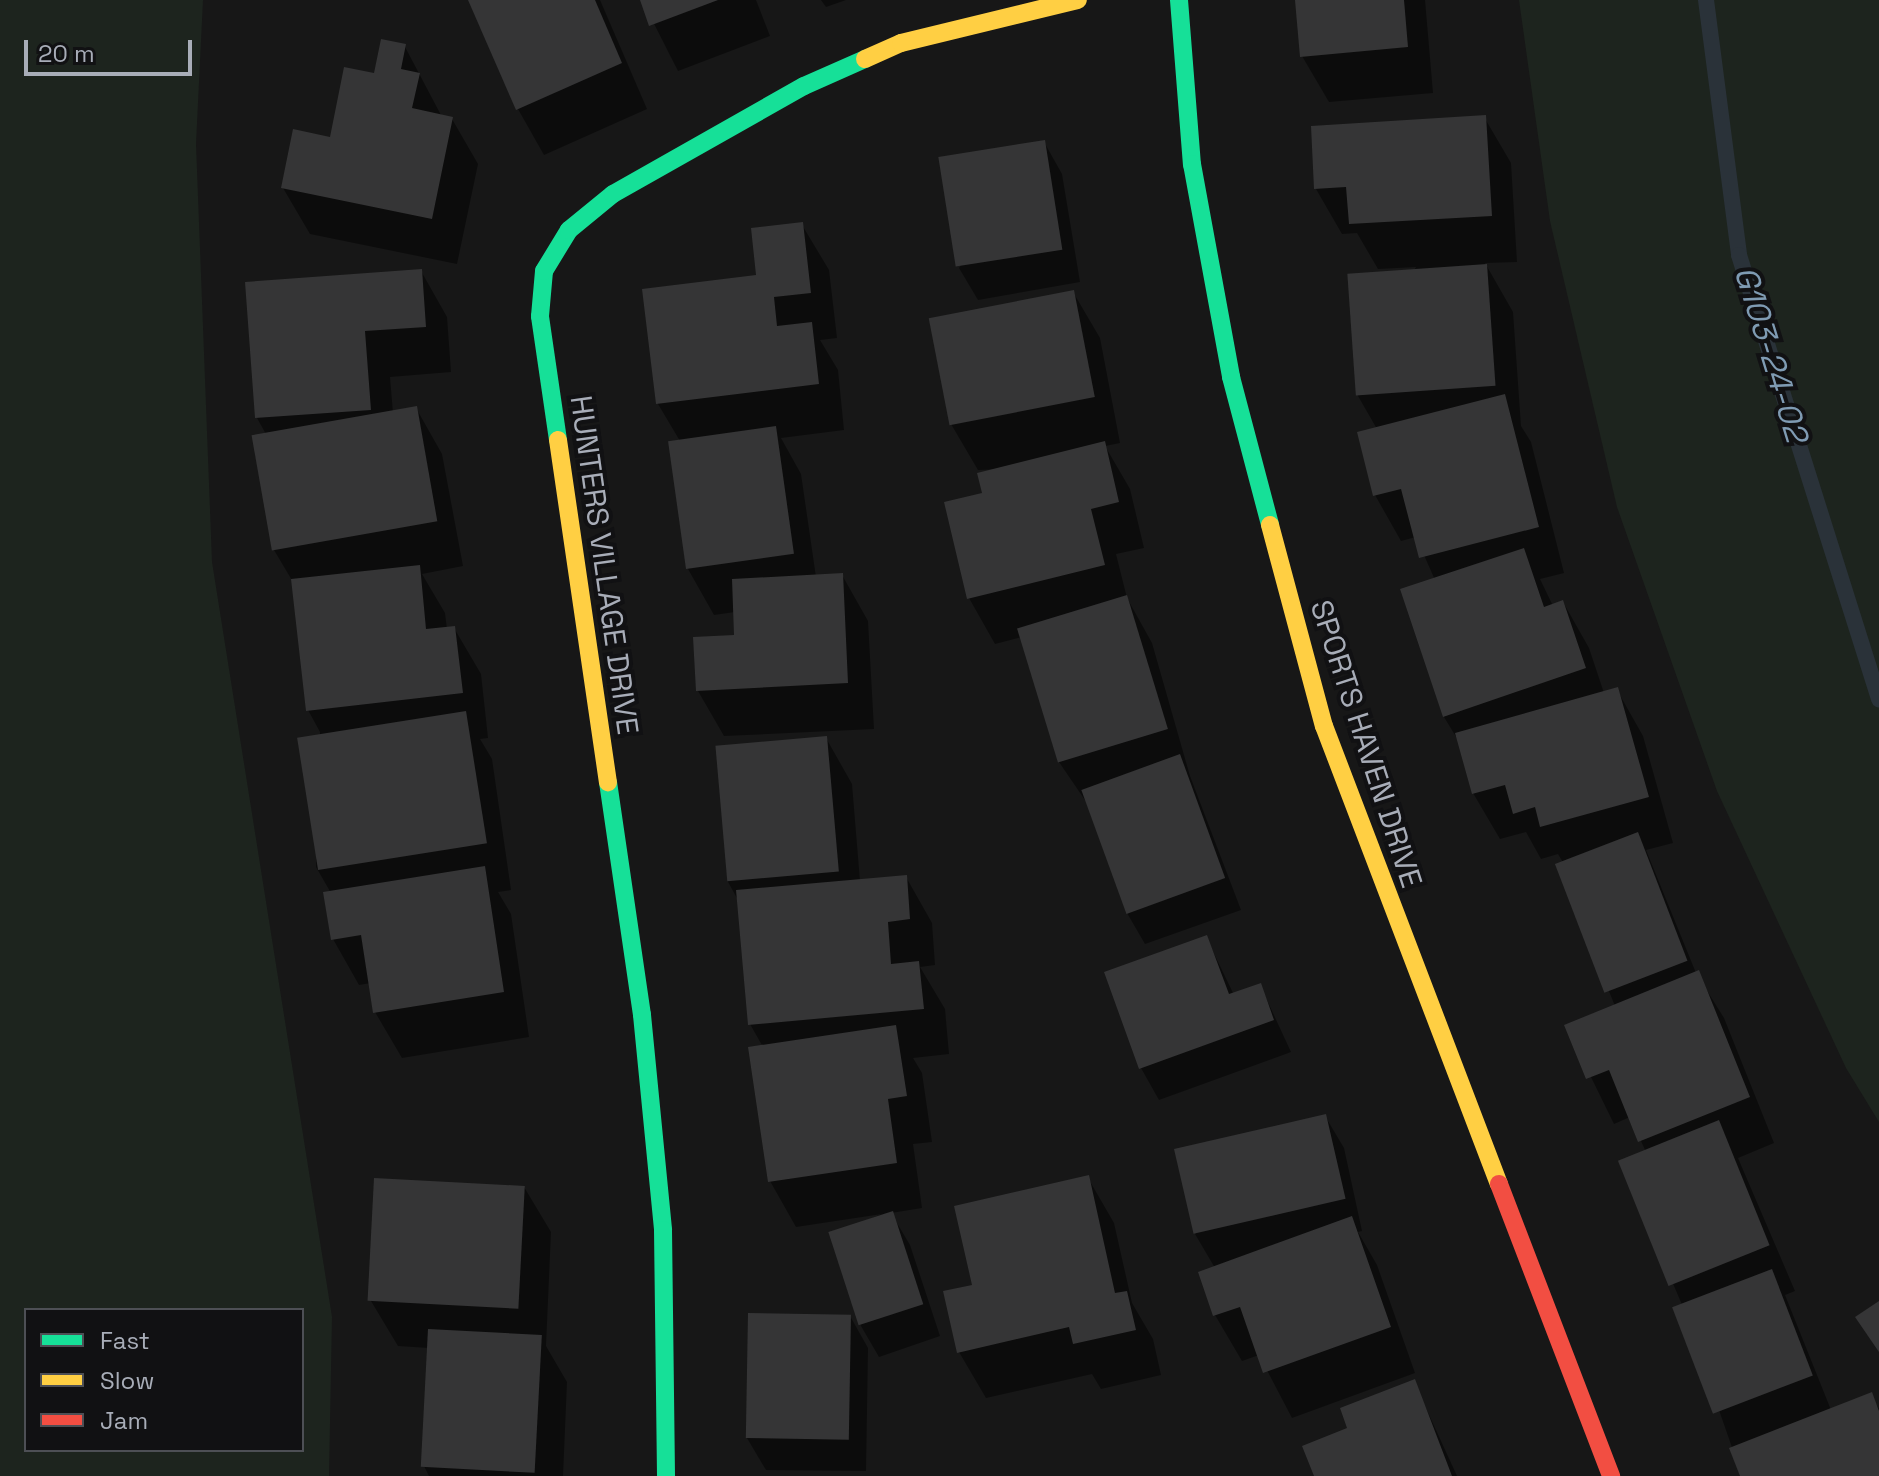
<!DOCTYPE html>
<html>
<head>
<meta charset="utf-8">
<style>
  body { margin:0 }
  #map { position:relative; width:1879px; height:1476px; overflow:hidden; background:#171717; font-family:"Space Grotesk",sans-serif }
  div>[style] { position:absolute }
  .green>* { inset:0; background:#1d241e }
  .shadow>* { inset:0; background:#0007 }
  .stream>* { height:16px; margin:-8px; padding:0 8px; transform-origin:8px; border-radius:8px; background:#2a3239 }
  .building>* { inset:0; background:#353536; transform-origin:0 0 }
  .fast>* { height:18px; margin:-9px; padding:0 9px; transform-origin:9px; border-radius:9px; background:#16e098 }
  .slow>* { height:18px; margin:-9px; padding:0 9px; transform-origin:9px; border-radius:9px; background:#ffcf43 }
  .jam>* { height:18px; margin:-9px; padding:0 9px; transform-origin:9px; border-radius:9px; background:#f24e42 }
  span { translate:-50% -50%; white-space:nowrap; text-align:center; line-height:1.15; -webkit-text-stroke:8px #111113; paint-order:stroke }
  .street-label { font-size:30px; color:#a8adb8 }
  .water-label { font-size:32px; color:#7f9bb3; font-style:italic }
  .legend { position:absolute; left:24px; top:1308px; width:280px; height:144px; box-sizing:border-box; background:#111113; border:2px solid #4d4f55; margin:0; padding:10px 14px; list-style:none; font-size:24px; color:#a8adb8 }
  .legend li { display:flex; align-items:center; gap:16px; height:40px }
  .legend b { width:40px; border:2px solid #4d4f55 }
  .scale { position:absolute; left:24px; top:40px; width:168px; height:36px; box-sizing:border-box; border:4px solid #a8adb8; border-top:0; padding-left:10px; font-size:24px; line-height:28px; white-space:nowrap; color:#a8adb8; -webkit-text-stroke:6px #111113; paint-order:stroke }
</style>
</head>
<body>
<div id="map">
  <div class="green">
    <i style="clip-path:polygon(evenodd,0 0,203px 0,196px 144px,212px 562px,332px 1317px,329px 1476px,0 1476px,0 0,302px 1310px,302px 1450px,26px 1450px,26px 1310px,302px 1310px)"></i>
    <i style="clip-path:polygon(1519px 0,1879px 0,1879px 1122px,1846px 1068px,1717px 791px,1617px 507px,1550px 221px)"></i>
  </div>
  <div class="shadow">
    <i style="clip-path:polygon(470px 0,600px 0,647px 109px,544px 155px,518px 109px)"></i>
    <i style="clip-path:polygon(642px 0,756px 0,770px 36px,678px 71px)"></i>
    <i style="clip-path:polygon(821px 0,846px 0,826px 7px)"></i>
    <i style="clip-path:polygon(1297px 0,1425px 0,1433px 93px,1329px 102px,1302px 56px)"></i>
    <i style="clip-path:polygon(404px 45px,442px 117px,452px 119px,478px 164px,457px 264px,310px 234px,283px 188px,332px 139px,375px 75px)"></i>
    <i style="clip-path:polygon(1484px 117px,1511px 163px,1517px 262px,1485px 263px,1513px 312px,1521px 426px,1531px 442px,1564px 573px,1540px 579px,1553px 606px,1563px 602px,1589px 648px,1604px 693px,1617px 690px,1643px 736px,1673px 843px,1646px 850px,1696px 973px,1724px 1018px,1774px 1143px,1738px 1158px,1795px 1291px,1785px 1295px,1831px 1410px,1871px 1395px,1879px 1409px,1879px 1476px,1742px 1476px,1683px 1307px,1621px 1162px,1646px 1152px,1630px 1117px,1614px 1124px,1566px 1026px,1615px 1006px,1558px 866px,1564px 864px,1558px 854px,1541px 859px,1526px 832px,1500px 839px,1473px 793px,1461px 745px,1444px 717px,1435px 580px,1416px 537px,1401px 541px,1375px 495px,1377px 429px,1358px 396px,1416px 267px,1378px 269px,1357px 233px,1342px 234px,1316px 189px)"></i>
    <i style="clip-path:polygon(1044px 142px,1062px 174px,1080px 282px,978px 300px,959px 268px)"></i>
    <i style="clip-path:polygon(802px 225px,829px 270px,837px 338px,820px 340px,838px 370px,844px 430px,781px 438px,801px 474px,816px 577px,842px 575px,868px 621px,874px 729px,724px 736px,698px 691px,736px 637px,735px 612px,714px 615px,688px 569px,680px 441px,658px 404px,644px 291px,758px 277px)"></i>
    <i style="clip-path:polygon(421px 271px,447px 317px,451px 372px,390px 377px,393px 413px,416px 408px,442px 454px,463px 566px,422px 574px,445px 613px,447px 629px,454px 628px,481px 674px,488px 738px,480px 739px,492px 759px,511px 890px,498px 892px,511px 914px,529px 1037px,402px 1058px,375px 1012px,371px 983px,359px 985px,333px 939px,331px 893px,316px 867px,320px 732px,308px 710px,293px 582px,274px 550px,255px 439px,267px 436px,257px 418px)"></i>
    <i style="clip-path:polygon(1073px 292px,1100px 338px,1120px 443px,1105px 446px,1130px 489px,1144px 548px,1116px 554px,1127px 598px,1152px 643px,1190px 776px,1241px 910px,1145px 944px,1127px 913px,1089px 806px,1059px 762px,1022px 637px,995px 644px,969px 598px,984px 494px,1002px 469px,978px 470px,951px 424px)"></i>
    <i style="clip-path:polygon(826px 738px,852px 784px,860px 881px,906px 877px,932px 923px,935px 965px,920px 967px,945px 1009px,949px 1054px,913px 1058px,922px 1073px,932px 1142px,913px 1144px,922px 1208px,891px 1213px,910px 1245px,940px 1336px,879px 1357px,861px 1326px,831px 1234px,882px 1214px,796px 1227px,770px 1181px,763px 1047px,750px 1024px,739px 902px,727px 880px)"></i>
    <i style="clip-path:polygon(1206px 937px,1234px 995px,1260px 985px,1291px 1052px,1159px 1100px,1141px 1068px,1107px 973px)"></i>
    <i style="clip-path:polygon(1325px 1116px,1344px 1148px,1362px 1231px,1358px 1232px,1377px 1265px,1415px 1373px,1292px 1418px,1259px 1355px,1242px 1361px,1215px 1315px,1200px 1273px,1215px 1268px,1195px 1234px)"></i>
    <i style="clip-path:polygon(1088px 1178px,1114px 1223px,1132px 1303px,1153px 1339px,1161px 1375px,1101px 1389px,1092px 1374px,986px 1398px,959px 1352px,975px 1286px)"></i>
    <i style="clip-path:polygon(524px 1187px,551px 1232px,546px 1346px,567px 1382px,563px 1476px,429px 1476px,424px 1466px,429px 1348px,398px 1346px,371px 1301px)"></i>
    <i style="clip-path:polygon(850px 1316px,868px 1348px,866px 1471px,766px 1470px,747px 1438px)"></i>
    <i style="clip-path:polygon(1414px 1382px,1457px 1476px,1316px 1476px,1350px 1429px)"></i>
  </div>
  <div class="stream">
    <i style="left:1706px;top:0;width:257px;rotate:82.6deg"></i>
    <i style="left:1739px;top:255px;width:466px;rotate:72.5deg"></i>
  </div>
  <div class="building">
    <i style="clip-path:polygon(468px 0,595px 0,622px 63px,516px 110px)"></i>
    <i style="clip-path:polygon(640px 0,718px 0,649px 26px)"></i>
    <i style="clip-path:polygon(1295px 0,1404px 0,1408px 47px,1300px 57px)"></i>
    <i style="clip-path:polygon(381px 39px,406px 44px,401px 69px,420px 73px,412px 108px,453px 117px,432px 219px,281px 188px,293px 129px,330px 137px,344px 67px,374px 73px)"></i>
    <i style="clip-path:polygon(1486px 115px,1492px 216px,1349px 224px,1346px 187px,1314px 189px,1311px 126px)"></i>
    <i style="left:1045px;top:140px;width:111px;height:108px;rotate:81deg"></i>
    <i style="clip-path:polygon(803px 222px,811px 293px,774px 297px,777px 326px,812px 322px,819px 384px,656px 404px,642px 289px,756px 275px,751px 228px)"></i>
    <i style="left:1487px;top:264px;width:122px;height:140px;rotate:86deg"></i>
    <i style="clip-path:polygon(422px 269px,426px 327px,365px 331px,371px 410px,255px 418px,245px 282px)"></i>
    <i style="left:1074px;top:290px;width:109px;height:148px;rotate:79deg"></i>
    <i style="clip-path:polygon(1505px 394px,1539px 527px,1419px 558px,1401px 489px,1373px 496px,1357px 432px)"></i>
    <i style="left:417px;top:406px;width:117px;height:168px;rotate:80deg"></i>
    <i style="left:776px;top:426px;width:129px;height:109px;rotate:82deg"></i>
    <i style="clip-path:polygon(1105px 441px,1119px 502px,1091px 509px,1105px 565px,967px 599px,944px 502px,982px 493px,977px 473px)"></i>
    <i style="clip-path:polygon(1524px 548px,1544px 607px,1563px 600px,1586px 668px,1443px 717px,1400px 589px)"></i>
    <i style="clip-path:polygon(420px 565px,426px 629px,455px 626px,463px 693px,306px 711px,291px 579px)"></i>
    <i style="clip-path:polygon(843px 573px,848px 683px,696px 691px,693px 637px,734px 635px,732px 579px)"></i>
    <i style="left:1127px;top:595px;width:140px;height:115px;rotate:73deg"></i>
    <i style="clip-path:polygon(1618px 687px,1649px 797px,1540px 827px,1535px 807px,1513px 814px,1505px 785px,1472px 794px,1455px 733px)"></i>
    <i style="left:466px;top:711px;width:134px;height:171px;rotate:81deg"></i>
    <i style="left:827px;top:736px;width:136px;height:112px;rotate:85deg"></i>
    <i style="left:1180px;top:754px;width:132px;height:105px;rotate:70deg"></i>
    <i style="left:1638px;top:832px;width:138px;height:89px;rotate:69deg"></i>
    <i style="clip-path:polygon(485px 866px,504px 992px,373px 1013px,361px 935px,331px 940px,323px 892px)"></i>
    <i style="clip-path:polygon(907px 875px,910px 919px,888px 922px,891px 964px,919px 961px,924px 1009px,748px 1025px,736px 890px)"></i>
    <i style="clip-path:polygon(1207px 935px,1229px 994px,1261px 983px,1274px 1020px,1139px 1069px,1104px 972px)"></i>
    <i style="clip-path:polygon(1699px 970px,1750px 1097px,1638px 1142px,1609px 1070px,1586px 1079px,1564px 1025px)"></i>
    <i style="clip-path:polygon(896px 1025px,907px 1096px,888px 1099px,897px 1163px,768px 1182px,748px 1047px)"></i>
    <i style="left:1326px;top:1114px;width:87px;height:156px;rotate:77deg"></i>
    <i style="left:1719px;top:1120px;width:135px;height:109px;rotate:68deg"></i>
    <i style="clip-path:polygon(1089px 1175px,1115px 1293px,1127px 1291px,1136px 1330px,1073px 1344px,1069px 1327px,957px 1353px,943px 1291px,972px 1285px,954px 1206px)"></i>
    <i style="left:374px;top:1178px;width:151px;height:123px;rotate:3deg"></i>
    <i style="left:893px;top:1211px;width:98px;height:68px;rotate:72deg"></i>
    <i style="clip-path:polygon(1352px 1216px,1391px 1327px,1263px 1373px,1240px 1307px,1213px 1316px,1198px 1272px)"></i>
    <i style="left:1772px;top:1269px;width:114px;height:107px;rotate:69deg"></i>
    <i style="clip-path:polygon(1879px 1301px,1879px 1352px,1855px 1317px)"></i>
    <i style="left:748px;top:1313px;width:103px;height:125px;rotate:1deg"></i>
    <i style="left:428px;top:1329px;width:114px;height:138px;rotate:3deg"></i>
    <i style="clip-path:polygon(1415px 1379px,1452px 1476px,1314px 1476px,1302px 1446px,1347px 1428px,1340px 1408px)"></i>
    <i style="clip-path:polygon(1872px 1392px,1879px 1411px,1879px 1476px,1740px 1476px,1729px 1448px)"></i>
  </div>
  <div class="fast">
    <i style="left:1179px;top:0;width:165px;rotate:85.5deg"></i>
    <i style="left:1192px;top:164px;width:217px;rotate:79.6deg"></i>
    <i style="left:1231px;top:377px;width:153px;rotate:75.2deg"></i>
    <i style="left:558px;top:440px;width:125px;rotate:-98.3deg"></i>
    <i style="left:540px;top:316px;width:45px;rotate:-84.9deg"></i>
    <i style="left:544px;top:271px;width:48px;rotate:-58.6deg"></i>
    <i style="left:569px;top:230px;width:57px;rotate:-39.3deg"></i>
    <i style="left:613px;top:194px;width:219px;rotate:-29.5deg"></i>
    <i style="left:804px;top:86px;width:67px;rotate:-23.9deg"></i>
    <i style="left:608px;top:782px;width:235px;rotate:81.7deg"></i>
    <i style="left:642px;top:1015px;width:216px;rotate:84.4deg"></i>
    <i style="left:663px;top:1230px;width:246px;rotate:89.3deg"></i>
  </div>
  <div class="slow">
    <i style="left:865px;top:59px;width:39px;rotate:-24deg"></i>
    <i style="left:901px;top:43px;width:182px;rotate:-13.7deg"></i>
    <i style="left:558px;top:440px;width:346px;rotate:81.7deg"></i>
    <i style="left:1270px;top:525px;width:208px;rotate:75deg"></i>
    <i style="left:1324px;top:726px;width:490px;rotate:69.1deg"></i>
  </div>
  <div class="jam">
    <i style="left:1499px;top:1184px;width:313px;rotate:69deg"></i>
  </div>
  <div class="street-label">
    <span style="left:604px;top:565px;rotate:82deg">HUNTERS VILLAGE DRIVE</span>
    <span style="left:1366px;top:744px;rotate:72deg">SPORTS HAVEN DRIVE</span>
  </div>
  <div class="water-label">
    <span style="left:1771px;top:354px;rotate:73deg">G103-24-02</span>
  </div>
  <ul class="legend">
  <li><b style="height:10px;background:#16e098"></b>Fast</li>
  <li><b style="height:10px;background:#ffcf43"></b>Slow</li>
  <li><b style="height:10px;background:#f24e42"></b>Jam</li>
  </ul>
  <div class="scale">20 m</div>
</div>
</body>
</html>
